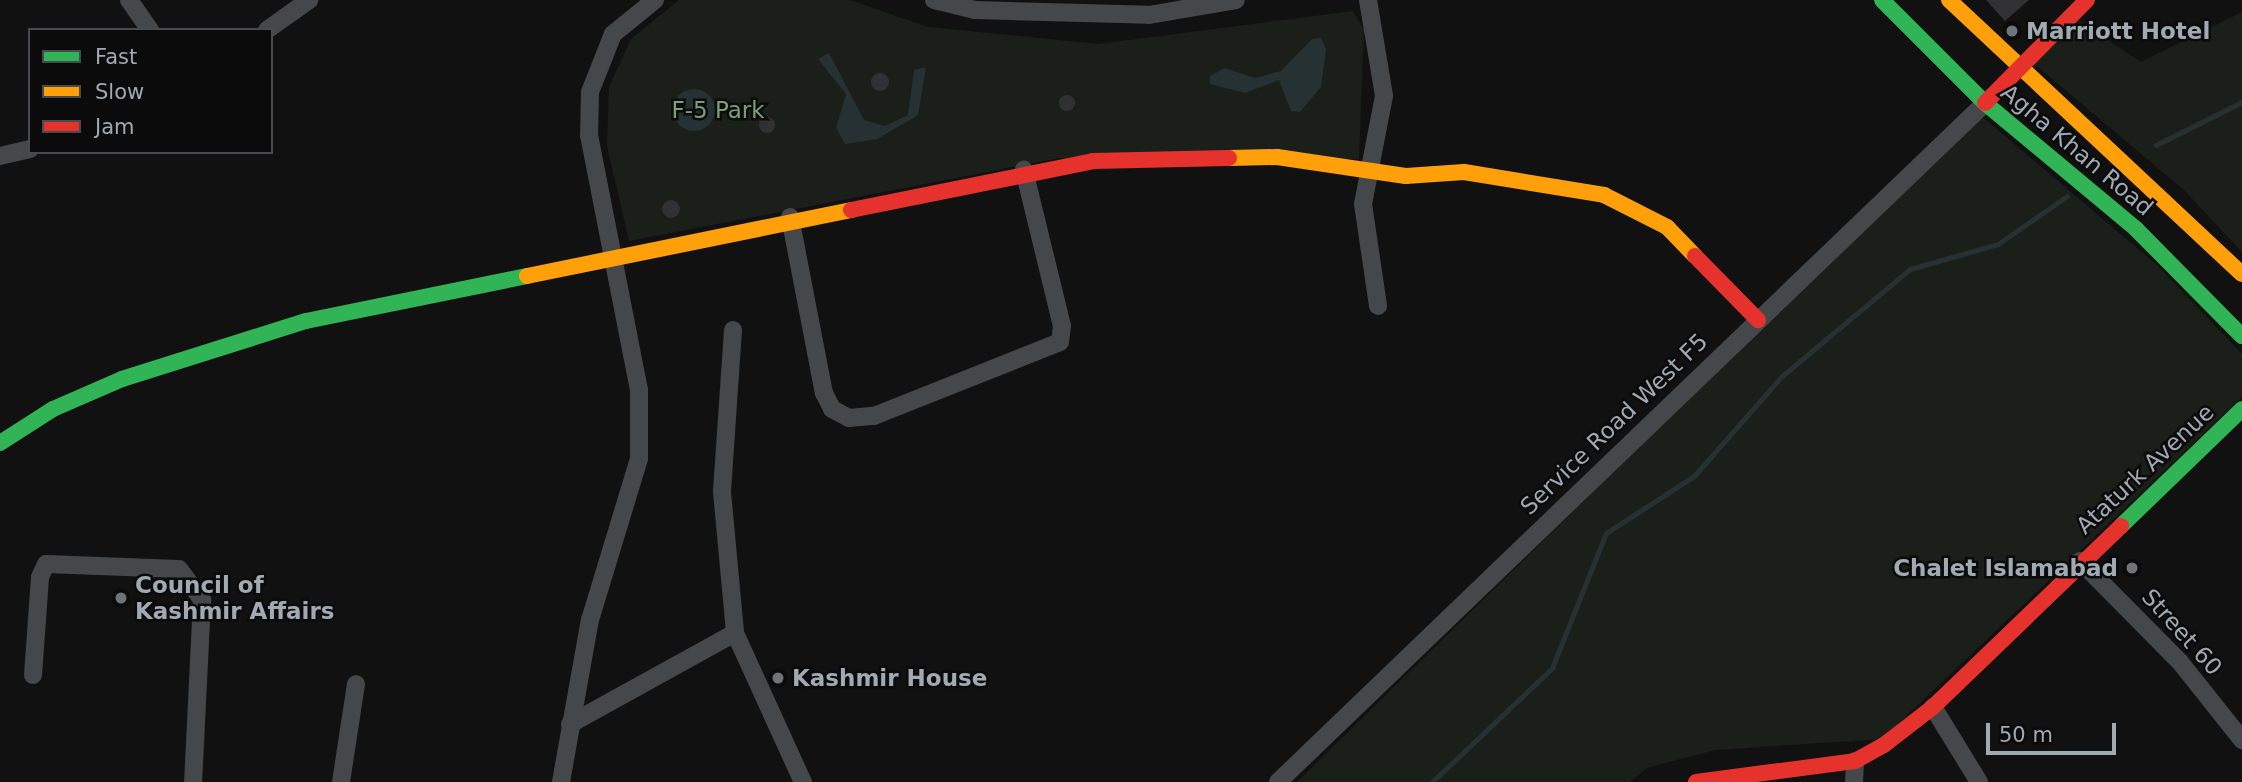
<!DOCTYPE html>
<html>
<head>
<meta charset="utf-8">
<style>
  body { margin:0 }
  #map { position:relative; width:2242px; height:782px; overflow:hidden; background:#111; font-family:"DejaVu Sans",sans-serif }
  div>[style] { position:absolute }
  .green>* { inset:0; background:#1a1f19 }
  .water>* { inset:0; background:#263134 }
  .round { border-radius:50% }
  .stream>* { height:5px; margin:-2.5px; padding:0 2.5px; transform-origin:2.5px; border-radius:2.5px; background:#263134 }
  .building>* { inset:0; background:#313133 }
  .street>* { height:18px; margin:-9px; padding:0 9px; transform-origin:9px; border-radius:9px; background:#45484a }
  .fast>* { height:16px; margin:-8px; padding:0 8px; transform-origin:8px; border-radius:8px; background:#30b455 }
  .slow>* { height:16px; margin:-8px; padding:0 8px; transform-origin:8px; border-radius:8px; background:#ff9f0a }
  .jam>* { height:16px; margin:-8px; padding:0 8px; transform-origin:8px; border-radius:8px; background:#e5322d }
  .dots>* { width:19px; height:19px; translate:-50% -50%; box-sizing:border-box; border:4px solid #0b0b0c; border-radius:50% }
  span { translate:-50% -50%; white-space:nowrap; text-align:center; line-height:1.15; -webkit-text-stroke:5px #0b0b0c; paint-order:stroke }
  .poi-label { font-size:23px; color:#a0aab3; font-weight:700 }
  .left { translate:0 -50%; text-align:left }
  .right { translate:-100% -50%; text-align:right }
  .park-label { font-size:23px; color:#7d9f76 }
  .street-label { font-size:23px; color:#a0aab3 }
  .legend { position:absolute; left:28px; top:28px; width:245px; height:126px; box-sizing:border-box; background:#0b0b0c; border:2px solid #474b4f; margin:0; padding:9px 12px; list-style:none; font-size:21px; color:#a0aab3 }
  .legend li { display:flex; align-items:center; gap:14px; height:35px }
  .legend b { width:35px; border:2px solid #474b4f }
  .scale { position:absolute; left:1986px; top:723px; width:130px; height:32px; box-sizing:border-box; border:4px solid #a0aab3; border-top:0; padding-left:9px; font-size:21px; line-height:24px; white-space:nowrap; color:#a0aab3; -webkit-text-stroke:5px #0b0b0c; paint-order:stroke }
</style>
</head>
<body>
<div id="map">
  <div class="green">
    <i style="clip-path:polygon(679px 0,850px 0,928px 27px,1098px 44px,1353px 11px,1364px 30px,1359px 159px,1060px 158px,629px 241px,607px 146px,609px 87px,631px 39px)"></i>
    <i style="clip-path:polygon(2242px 12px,2242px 252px,2184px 190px,2032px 62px,2075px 18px,2141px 62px)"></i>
    <i style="clip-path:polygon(1979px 114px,2157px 265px,2242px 354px,2242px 397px,1882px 739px,1715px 750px,1647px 768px,1630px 782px,1297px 782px)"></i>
  </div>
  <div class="water">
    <i style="clip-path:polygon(1321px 38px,1326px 49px,1321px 87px,1300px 112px,1291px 111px,1279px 80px,1245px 93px,1210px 84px,1210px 76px,1225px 68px,1255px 78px,1281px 71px,1312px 39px)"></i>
    <i style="clip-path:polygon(829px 53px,864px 120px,885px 126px,908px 115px,914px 70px,926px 67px,918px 115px,877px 139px,845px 144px,836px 128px,846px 94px,818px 59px)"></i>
    <i class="round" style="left:673px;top:89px;width:42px;height:42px"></i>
  </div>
  <div class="stream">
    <i style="left:2156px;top:145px;width:96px;rotate:-26.6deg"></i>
    <i style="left:1432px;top:782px;width:166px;rotate:-43.5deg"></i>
    <i style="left:1552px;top:668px;width:145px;rotate:-68.2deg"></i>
    <i style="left:1606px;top:533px;width:105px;rotate:-32.9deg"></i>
    <i style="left:1694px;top:476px;width:133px;rotate:-48.7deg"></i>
    <i style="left:1782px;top:376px;width:167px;rotate:-39.9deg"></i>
    <i style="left:1910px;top:269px;width:91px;rotate:-15.9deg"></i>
    <i style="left:1998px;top:244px;width:84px;rotate:-34.8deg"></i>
  </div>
  <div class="building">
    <i style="clip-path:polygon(1986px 0,2029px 0,2005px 21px)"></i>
    <i class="round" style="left:871px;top:73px;width:18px;height:18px"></i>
    <i class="round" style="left:1059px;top:95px;width:16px;height:16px"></i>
    <i class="round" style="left:759px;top:117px;width:16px;height:16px"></i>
    <i class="round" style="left:662px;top:200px;width:18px;height:18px"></i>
  </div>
  <div class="street">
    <i style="left:129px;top:0;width:37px;rotate:55deg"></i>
    <i style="left:934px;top:0;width:42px;rotate:13.7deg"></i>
    <i style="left:975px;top:10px;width:174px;rotate:1.6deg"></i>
    <i style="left:1149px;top:15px;width:88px;rotate:-9.8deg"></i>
    <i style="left:1368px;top:0;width:97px;rotate:80.5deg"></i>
    <i style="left:1384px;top:96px;width:110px;rotate:101deg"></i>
    <i style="left:1363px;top:204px;width:103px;rotate:81.6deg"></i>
    <i style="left:267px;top:30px;width:52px;rotate:-35.5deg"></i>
    <i style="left:0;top:156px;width:31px;rotate:-13deg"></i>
    <i style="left:790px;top:217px;width:179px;rotate:79.1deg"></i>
    <i style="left:824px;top:393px;width:18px;rotate:63deg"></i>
    <i style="left:832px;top:409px;width:19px;rotate:28deg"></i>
    <i style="left:849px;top:418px;width:25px;rotate:-5deg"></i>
    <i style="left:874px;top:416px;width:200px;rotate:-21.7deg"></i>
    <i style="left:1060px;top:342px;width:16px;rotate:-83deg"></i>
    <i style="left:1062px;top:326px;width:161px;rotate:-103.7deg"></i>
    <i style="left:733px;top:330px;width:162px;rotate:93.9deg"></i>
    <i style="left:722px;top:492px;width:142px;rotate:84.7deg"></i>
    <i style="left:735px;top:633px;width:164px;rotate:65.5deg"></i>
    <i style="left:2080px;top:561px;width:142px;rotate:45.3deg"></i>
    <i style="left:2180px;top:662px;width:100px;rotate:51.5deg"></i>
    <i style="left:33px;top:675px;width:98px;rotate:-85.9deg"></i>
    <i style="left:40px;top:577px;width:14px;rotate:-65deg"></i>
    <i style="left:46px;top:564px;width:133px;rotate:2.2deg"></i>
    <i style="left:179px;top:569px;width:39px;rotate:53deg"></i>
    <i style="left:202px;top:600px;width:182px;rotate:92.8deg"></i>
    <i style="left:1933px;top:707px;width:88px;rotate:58.5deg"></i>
    <i style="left:570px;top:724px;width:188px;rotate:-28.9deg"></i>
    <i style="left:341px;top:782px;width:99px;rotate:-81.3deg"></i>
    <i style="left:561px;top:782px;width:165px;rotate:-79.9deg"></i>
    <i style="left:590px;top:620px;width:168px;rotate:-73.1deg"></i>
    <i style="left:639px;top:459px;width:69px;rotate:-90deg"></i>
    <i style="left:639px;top:390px;width:259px;rotate:-101.1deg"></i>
    <i style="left:589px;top:136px;width:44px;rotate:-88.7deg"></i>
    <i style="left:590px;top:92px;width:62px;rotate:-68.4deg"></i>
    <i style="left:613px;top:34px;width:54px;rotate:-39deg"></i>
    <i style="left:1278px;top:782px;width:980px;rotate:-43.84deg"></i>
    <i style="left:1854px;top:782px;width:21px;rotate:-87deg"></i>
  </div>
  <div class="fast">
    <i style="left:1882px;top:0;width:146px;rotate:45deg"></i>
    <i style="left:1985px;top:103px;width:197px;rotate:39.8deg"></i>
    <i style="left:2136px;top:229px;width:151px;rotate:45.3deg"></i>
    <i style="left:0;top:443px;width:63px;rotate:-32.7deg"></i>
    <i style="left:53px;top:409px;width:75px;rotate:-23.5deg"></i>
    <i style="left:122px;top:379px;width:193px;rotate:-17.5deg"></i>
    <i style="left:306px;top:321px;width:226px;rotate:-11.5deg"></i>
    <i style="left:2121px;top:526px;width:168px;rotate:-44deg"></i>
  </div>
  <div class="slow">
    <i style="left:1949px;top:0;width:401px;rotate:43.1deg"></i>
    <i style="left:1229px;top:158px;width:48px;rotate:-1.2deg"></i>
    <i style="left:1277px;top:157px;width:130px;rotate:8.4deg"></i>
    <i style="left:1406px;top:176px;width:58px;rotate:-3.9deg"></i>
    <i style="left:1464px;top:172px;width:142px;rotate:9.3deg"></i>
    <i style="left:1604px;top:195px;width:71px;rotate:26.9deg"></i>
    <i style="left:1667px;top:227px;width:40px;rotate:46deg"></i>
    <i style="left:527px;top:276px;width:331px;rotate:-11.5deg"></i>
  </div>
  <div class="jam">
    <i style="left:1985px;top:103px;width:145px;rotate:-45.3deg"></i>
    <i style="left:851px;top:210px;width:247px;rotate:-11.4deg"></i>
    <i style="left:1093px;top:161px;width:136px;rotate:-1.3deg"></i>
    <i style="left:1695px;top:256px;width:90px;rotate:45.5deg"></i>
    <i style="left:1696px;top:782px;width:160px;rotate:-7.5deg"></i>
    <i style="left:1855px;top:761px;width:33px;rotate:-29deg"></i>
    <i style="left:1884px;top:745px;width:62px;rotate:-37.8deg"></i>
    <i style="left:1933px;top:707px;width:261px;rotate:-43.9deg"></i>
  </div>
  <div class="dots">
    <i style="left:2012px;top:31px;background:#6e747a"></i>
    <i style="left:2132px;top:568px;background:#6e747a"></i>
    <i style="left:121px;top:598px;background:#6e747a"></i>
    <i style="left:778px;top:678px;background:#6e747a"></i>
  </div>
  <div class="poi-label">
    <span class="left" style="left:2026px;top:31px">Marriott Hotel</span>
    <span class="right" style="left:2118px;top:568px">Chalet Islamabad</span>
    <span class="left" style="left:135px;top:598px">Council of<br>Kashmir Affairs</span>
    <span class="left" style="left:792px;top:678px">Kashmir House</span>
  </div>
  <div class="park-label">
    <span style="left:718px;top:110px">F-5 Park</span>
  </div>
  <div class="street-label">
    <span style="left:2077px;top:150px;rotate:40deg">Agha Khan Road</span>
    <span style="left:1614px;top:424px;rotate:-44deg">Service Road West F5</span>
    <span style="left:2145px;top:469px;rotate:-43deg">Ataturk Avenue</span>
    <span style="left:2182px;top:632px;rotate:48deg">Street 60</span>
  </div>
  <ul class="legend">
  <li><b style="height:9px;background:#30b455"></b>Fast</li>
  <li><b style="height:9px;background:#ff9f0a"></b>Slow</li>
  <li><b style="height:9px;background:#e5322d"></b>Jam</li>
  </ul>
  <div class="scale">50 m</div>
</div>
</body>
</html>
